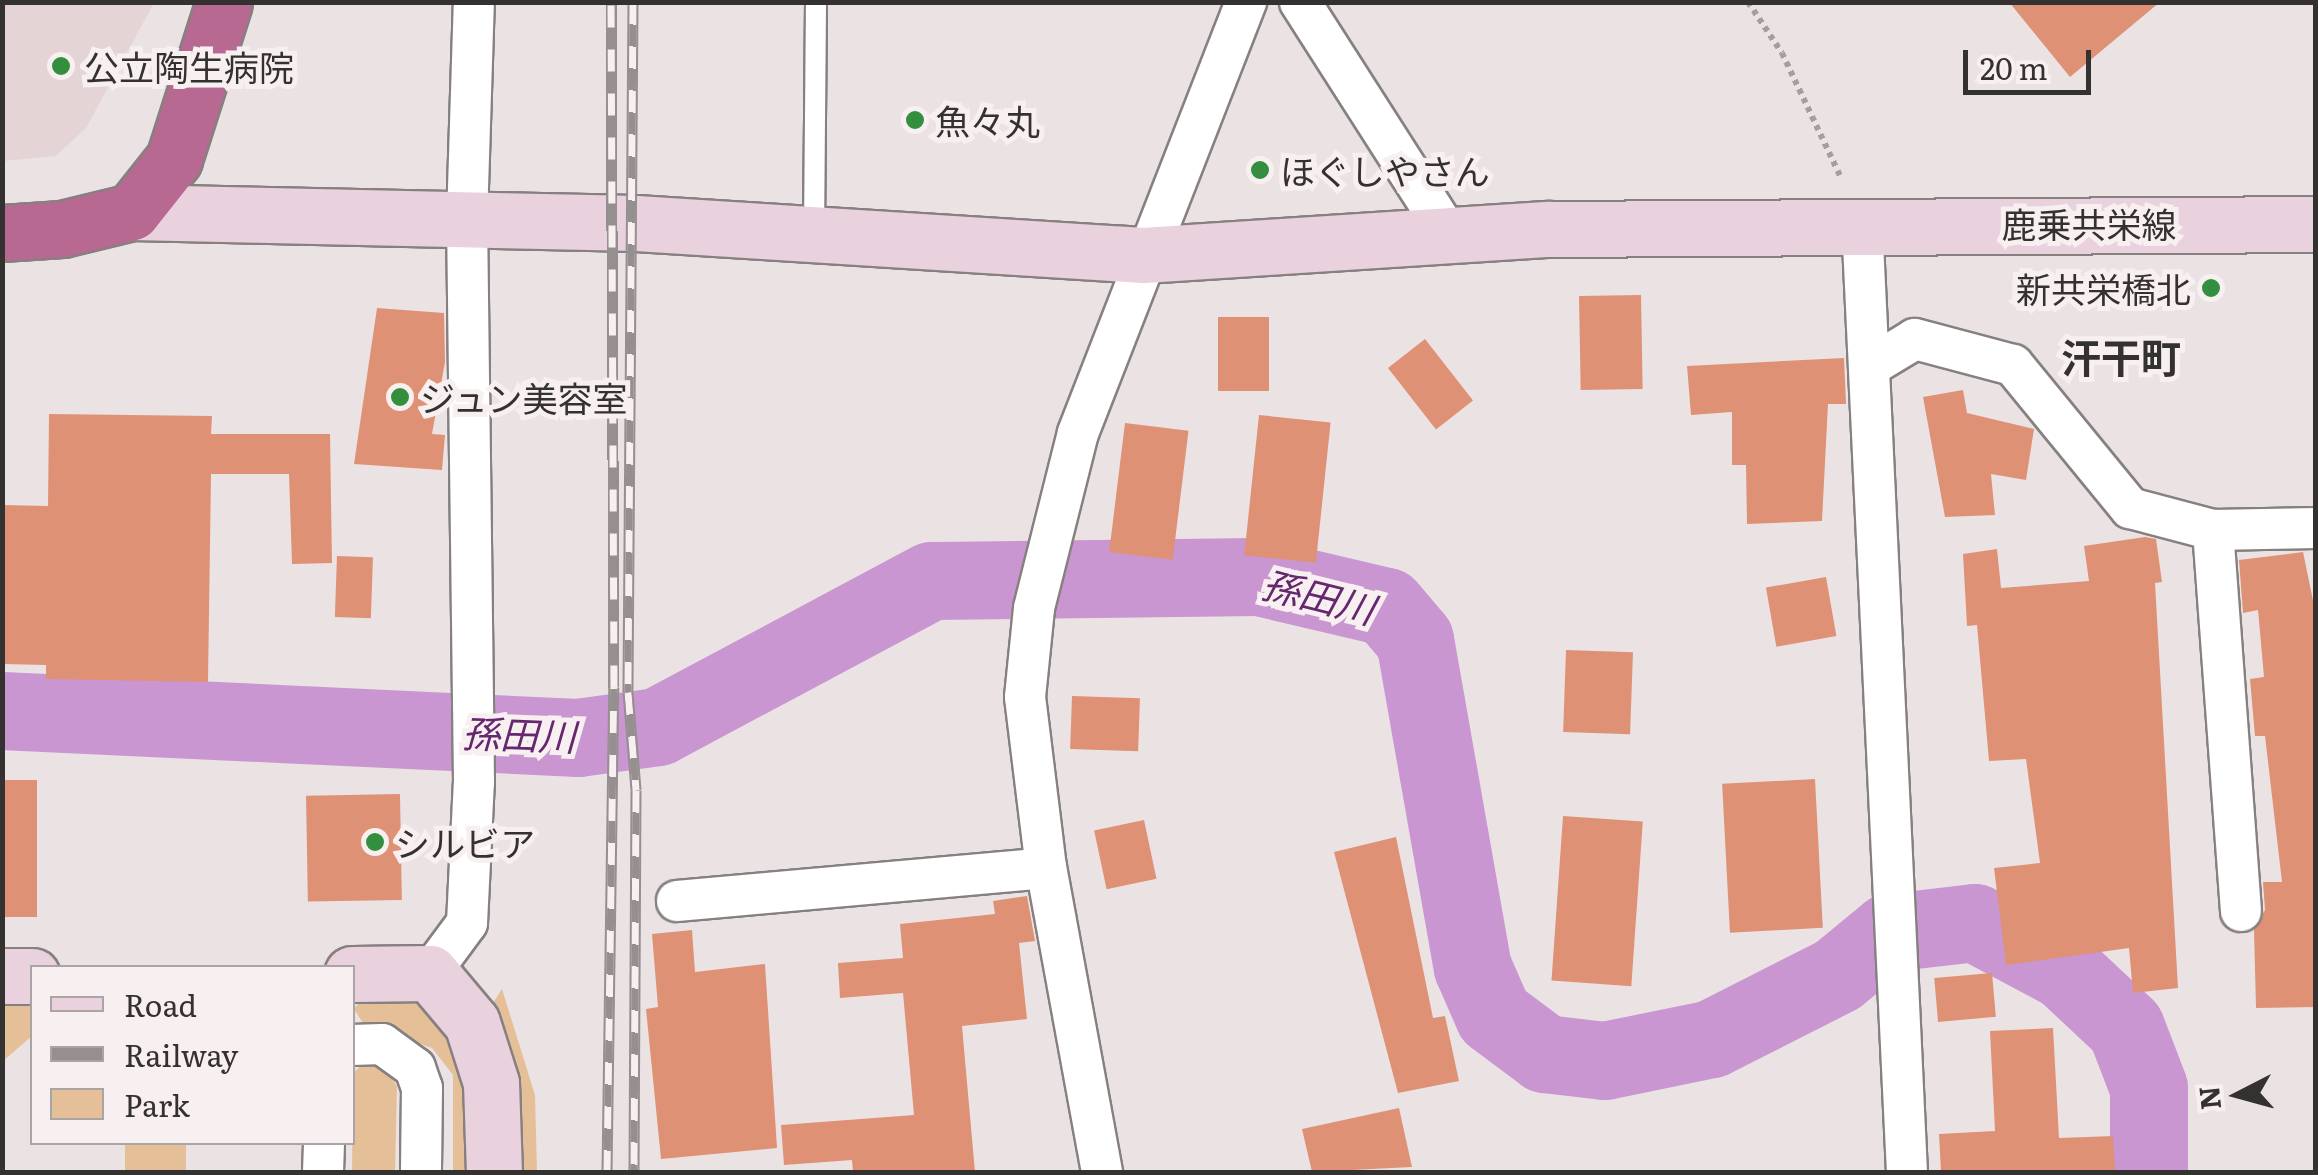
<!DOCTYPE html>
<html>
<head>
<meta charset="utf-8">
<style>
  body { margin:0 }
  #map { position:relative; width:2318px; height:1175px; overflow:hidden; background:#ebe3e3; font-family:Literata,"Noto Sans JP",serif }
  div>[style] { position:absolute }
  .built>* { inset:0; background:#e4d4d5 }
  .green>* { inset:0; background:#e5bf98; transform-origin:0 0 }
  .river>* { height:78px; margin:-39px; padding:0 39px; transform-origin:39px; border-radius:39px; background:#c996d2 }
  .building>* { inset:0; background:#df9176; transform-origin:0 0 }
  .path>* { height:6px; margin-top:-3px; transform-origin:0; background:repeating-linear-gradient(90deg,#a49e9e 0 5px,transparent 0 10px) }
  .roads { filter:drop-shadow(2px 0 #878080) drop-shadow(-2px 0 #878080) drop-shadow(0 2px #878080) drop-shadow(0 -2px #878080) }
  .lane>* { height:20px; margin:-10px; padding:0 10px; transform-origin:10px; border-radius:10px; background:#fff }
  .street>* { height:40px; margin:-20px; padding:0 20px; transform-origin:20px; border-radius:20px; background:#fff }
  .secondary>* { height:55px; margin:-27.5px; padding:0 27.5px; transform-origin:27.5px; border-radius:27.5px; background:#e9d2de }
  .highway>* { height:55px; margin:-27.5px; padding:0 27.5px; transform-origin:27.5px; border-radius:27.5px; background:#b76992 }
  .rail>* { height:11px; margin-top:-5.5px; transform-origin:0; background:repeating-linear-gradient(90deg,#f8f0f0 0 22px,#958f8f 0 44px); box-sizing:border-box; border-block:2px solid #958f8f }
  .dots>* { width:28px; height:28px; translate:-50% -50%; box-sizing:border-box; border:5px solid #f8f0f0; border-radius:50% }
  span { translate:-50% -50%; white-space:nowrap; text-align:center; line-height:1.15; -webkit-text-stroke:10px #f8f0f0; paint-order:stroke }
  .poi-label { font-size:35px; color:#343131 }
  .left { translate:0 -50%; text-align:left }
  .right { translate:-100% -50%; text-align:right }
  .street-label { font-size:35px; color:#343131 }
  .water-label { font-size:38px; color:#65276f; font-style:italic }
  .quarter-label { font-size:40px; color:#343131; font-weight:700 }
  .frame { position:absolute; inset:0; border:5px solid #343131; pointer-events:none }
  .legend { position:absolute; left:30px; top:965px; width:325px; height:180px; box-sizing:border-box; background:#f8f0f0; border:2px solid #aaa4a4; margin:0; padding:12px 18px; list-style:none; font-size:30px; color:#343131 }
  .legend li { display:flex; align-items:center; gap:20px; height:50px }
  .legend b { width:50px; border:2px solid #aaa4a4 }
  .north { position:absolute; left:2188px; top:1045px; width:100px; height:100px; -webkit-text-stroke:8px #f8f0f0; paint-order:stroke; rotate:264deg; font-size:28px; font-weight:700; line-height:40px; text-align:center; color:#343131 }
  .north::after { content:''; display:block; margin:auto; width:35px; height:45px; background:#343131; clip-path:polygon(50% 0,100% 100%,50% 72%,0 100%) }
  .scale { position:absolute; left:1963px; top:50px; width:128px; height:45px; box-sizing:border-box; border:5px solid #343131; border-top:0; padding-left:12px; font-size:30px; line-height:35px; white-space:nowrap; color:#343131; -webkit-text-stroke:8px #f8f0f0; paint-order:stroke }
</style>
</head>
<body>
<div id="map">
  <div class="built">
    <i style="clip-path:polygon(2px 3px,154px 3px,86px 128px,56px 156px,3px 161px)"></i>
  </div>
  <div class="green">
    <i style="clip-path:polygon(502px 989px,535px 1095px,537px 1172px,514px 1172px,484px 1017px)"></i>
    <i style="clip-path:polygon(393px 991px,450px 1019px,474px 1069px,476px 1172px,453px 1172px,453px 1075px,432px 1048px,364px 1025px,354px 1009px,365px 995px)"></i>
    <i style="clip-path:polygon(2px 1001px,32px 1001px,32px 1036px,3px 1061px)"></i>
    <i style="clip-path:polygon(365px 1062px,380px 1062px,397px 1086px,395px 1172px,352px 1172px,353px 1073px)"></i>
    <i style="left:125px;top:1143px;width:61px;height:29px"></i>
  </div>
  <div class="river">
    <i style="left:2px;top:711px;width:577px;rotate:2.68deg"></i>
    <i style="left:578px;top:738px;width:81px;rotate:-7.8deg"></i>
    <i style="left:658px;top:727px;width:310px;rotate:-28.1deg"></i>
    <i style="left:932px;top:581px;width:327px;rotate:-0.7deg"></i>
    <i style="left:1259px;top:577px;width:131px;rotate:13.2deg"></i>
    <i style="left:1387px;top:607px;width:43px;rotate:49.7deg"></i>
    <i style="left:1415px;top:640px;width:333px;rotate:80deg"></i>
    <i style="left:1473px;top:968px;width:52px;rotate:66.4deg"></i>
    <i style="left:1494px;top:1016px;width:64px;rotate:36.7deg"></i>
    <i style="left:1545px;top:1054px;width:60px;rotate:6.7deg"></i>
    <i style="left:1605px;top:1061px;width:109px;rotate:-11.6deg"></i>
    <i style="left:1712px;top:1039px;width:141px;rotate:-26.9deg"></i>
    <i style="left:1838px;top:975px;width:66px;rotate:-39.5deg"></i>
    <i style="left:1889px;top:933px;width:87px;rotate:-6.6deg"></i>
    <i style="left:1975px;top:923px;width:102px;rotate:28.1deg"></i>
    <i style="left:2065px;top:971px;width:83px;rotate:43.1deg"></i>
    <i style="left:2126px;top:1028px;width:64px;rotate:69deg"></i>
    <i style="left:2149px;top:1088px;width:84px;rotate:90deg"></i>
  </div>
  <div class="building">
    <i style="clip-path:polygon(2009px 2px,2160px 2px,2070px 77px)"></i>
    <i style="left:1641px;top:295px;width:94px;height:62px;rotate:89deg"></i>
    <i style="clip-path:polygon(377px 308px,444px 313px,445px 362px,432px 434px,445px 435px,442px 470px,354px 464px)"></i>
    <i style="left:1218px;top:317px;width:51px;height:74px"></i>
    <i style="left:1425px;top:339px;width:78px;height:47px;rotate:52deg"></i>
    <i style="clip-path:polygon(1844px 358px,1846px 404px,1828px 404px,1822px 521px,1747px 524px,1746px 465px,1732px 465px,1732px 412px,1691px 415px,1687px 366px)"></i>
    <i style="clip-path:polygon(1963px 390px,1967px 413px,2034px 429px,2026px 480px,1991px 474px,1995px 515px,1945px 517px,1923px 397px)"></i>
    <i style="clip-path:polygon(49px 414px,212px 416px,211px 434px,330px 434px,332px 563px,292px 564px,289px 474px,211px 474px,208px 682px,46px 679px,46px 665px,2px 664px,2px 505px,48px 506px)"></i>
    <i style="left:1259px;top:415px;width:72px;height:141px;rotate:6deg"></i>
    <i style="left:1125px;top:423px;width:64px;height:130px;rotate:7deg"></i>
    <i style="clip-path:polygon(2145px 537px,2156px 539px,2162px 582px,2155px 583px,2178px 988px,2133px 993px,2129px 948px,2006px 965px,1994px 868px,2040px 863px,2026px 759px,1989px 761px,1977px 625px,1967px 626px,1963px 554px,1997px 549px,2001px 588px,2089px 581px,2084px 546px)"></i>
    <i style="clip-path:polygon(2303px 552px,2316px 615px,2316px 1007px,2256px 1008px,2254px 930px,2265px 910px,2263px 882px,2282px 882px,2265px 736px,2255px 736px,2250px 679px,2264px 677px,2258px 610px,2243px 613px,2239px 560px)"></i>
    <i style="left:337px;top:556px;width:36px;height:61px;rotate:2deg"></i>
    <i style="left:1826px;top:577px;width:60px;height:61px;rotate:80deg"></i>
    <i style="left:1566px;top:650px;width:67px;height:82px;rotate:2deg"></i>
    <i style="left:1072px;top:696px;width:68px;height:53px;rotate:2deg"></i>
    <i style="left:1815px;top:779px;width:149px;height:93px;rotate:87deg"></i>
    <i style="left:2px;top:780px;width:35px;height:137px"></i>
    <i style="left:400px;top:794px;width:106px;height:94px;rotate:89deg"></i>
    <i style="left:1563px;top:816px;width:80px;height:165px;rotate:4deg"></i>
    <i style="left:1144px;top:820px;width:60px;height:51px;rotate:78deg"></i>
    <i style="clip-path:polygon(1396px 837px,1433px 1018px,1445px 1016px,1459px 1081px,1398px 1093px,1334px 852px)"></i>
    <i style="clip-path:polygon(1027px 896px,1035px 941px,1019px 943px,1027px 1019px,962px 1026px,975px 1172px,853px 1172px,852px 1160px,784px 1165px,781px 1125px,914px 1115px,903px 993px,840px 998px,838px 963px,903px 958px,900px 924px,995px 914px,993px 901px)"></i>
    <i style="clip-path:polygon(692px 930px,695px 972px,765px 964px,777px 1148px,661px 1159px,646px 1009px,658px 1007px,652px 934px)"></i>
    <i style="left:1992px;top:973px;width:44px;height:58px;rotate:85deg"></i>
    <i style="clip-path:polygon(2053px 1028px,2059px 1138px,2113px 1136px,2115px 1172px,1941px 1172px,1939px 1134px,1995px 1131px,1990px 1031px)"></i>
    <i style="clip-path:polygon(1399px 1108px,1412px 1167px,1312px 1172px,1302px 1129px)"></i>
  </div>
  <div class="path">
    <i style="left:1748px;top:2px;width:61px;rotate:56.3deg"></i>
    <i style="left:1782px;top:53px;width:138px;rotate:64.7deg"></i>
  </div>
  <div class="roads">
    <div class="lane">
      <i style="left:814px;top:233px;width:231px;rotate:-89.5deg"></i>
    </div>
    <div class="street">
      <i style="left:1300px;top:2px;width:273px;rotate:57.4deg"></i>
      <i style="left:1862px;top:222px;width:951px;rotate:87.29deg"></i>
      <i style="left:1872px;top:365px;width:50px;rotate:-31.2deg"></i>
      <i style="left:1915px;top:339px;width:101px;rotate:14.9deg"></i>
      <i style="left:2013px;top:365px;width:185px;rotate:50.7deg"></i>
      <i style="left:2130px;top:508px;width:86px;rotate:14.8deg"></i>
      <i style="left:2213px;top:530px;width:103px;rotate:-1.1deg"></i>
      <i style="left:2213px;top:530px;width:382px;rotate:85.8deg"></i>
      <i style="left:677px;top:901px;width:370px;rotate:-5.1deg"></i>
      <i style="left:430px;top:973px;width:62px;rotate:-53.5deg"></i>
      <i style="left:467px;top:923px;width:141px;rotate:-87.2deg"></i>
      <i style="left:474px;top:782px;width:562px;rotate:-90.71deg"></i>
      <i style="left:467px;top:220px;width:218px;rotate:-88.2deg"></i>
      <i style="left:352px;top:1045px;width:30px;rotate:-2deg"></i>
      <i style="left:382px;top:1044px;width:41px;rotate:36deg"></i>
      <i style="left:415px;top:1068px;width:21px;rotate:71deg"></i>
      <i style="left:422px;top:1088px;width:84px;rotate:90.7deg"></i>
      <i style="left:323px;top:1172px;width:30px;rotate:-88deg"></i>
      <i style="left:1102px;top:1172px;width:309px;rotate:-100.4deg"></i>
      <i style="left:1046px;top:868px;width:172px;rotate:-97deg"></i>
      <i style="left:1025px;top:697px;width:89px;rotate:-84.2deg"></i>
      <i style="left:1034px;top:608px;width:180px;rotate:-75.9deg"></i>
      <i style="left:1078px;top:433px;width:463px;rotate:-68.7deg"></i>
    </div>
    <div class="secondary">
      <i style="left:132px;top:212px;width:504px;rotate:1.25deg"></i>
      <i style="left:636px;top:223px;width:508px;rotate:3.61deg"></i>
      <i style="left:1143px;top:255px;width:407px;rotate:-3.7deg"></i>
      <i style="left:1549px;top:229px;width:767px;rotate:-0.37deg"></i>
      <i style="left:352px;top:974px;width:78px;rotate:-0.7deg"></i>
      <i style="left:430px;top:973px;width:65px;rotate:50deg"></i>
      <i style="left:472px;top:1023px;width:63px;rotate:72.4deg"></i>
      <i style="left:491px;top:1083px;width:89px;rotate:88.1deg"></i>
      <i style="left:2px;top:976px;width:30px"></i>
    </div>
    <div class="highway">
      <i style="left:2px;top:233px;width:60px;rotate:-3.8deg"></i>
      <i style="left:62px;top:229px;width:72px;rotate:-13.7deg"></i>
      <i style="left:132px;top:212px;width:68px;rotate:-51.6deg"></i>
      <i style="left:174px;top:159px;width:165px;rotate:-72.3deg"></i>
    </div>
  </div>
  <div class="rail">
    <i style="left:633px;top:2px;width:690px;rotate:90.42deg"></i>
    <i style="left:628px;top:692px;width:98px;rotate:85.3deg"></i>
    <i style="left:636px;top:790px;width:382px;rotate:90.3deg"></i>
    <i style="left:607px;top:1172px;width:485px;rotate:-89.2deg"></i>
    <i style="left:614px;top:687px;width:685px;rotate:-90.25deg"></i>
  </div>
  <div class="dots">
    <i style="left:61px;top:66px;background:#338e3e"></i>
    <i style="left:915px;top:120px;background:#338e3e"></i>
    <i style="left:1260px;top:170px;background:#338e3e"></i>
    <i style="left:2211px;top:288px;background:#338e3e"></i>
    <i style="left:400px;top:397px;background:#338e3e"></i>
    <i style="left:375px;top:842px;background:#338e3e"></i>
  </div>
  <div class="poi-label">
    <span class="left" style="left:84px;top:66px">公立陶生病院</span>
    <span class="left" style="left:935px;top:120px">魚々丸</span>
    <span class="left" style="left:1280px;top:170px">ほぐしやさん</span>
    <span class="right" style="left:2191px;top:288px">新共栄橋北</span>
    <span class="left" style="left:420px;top:397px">ジュン美容室</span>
    <span class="left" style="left:395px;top:842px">シルビア</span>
  </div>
  <div class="street-label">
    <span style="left:2089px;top:223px">鹿乗共栄線</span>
  </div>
  <div class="water-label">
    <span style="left:1319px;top:595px;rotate:14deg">孫田川</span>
    <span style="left:519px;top:733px;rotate:2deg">孫田川</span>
  </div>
  <div class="quarter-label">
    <span style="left:2121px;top:356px">汗干町</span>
  </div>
  <div class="frame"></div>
  <ul class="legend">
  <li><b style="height:12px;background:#e9d2de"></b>Road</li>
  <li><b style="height:12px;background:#958f8f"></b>Railway</li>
  <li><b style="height:28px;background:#e5bf98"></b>Park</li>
  </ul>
  <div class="north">N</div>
  <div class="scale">20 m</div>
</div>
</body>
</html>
